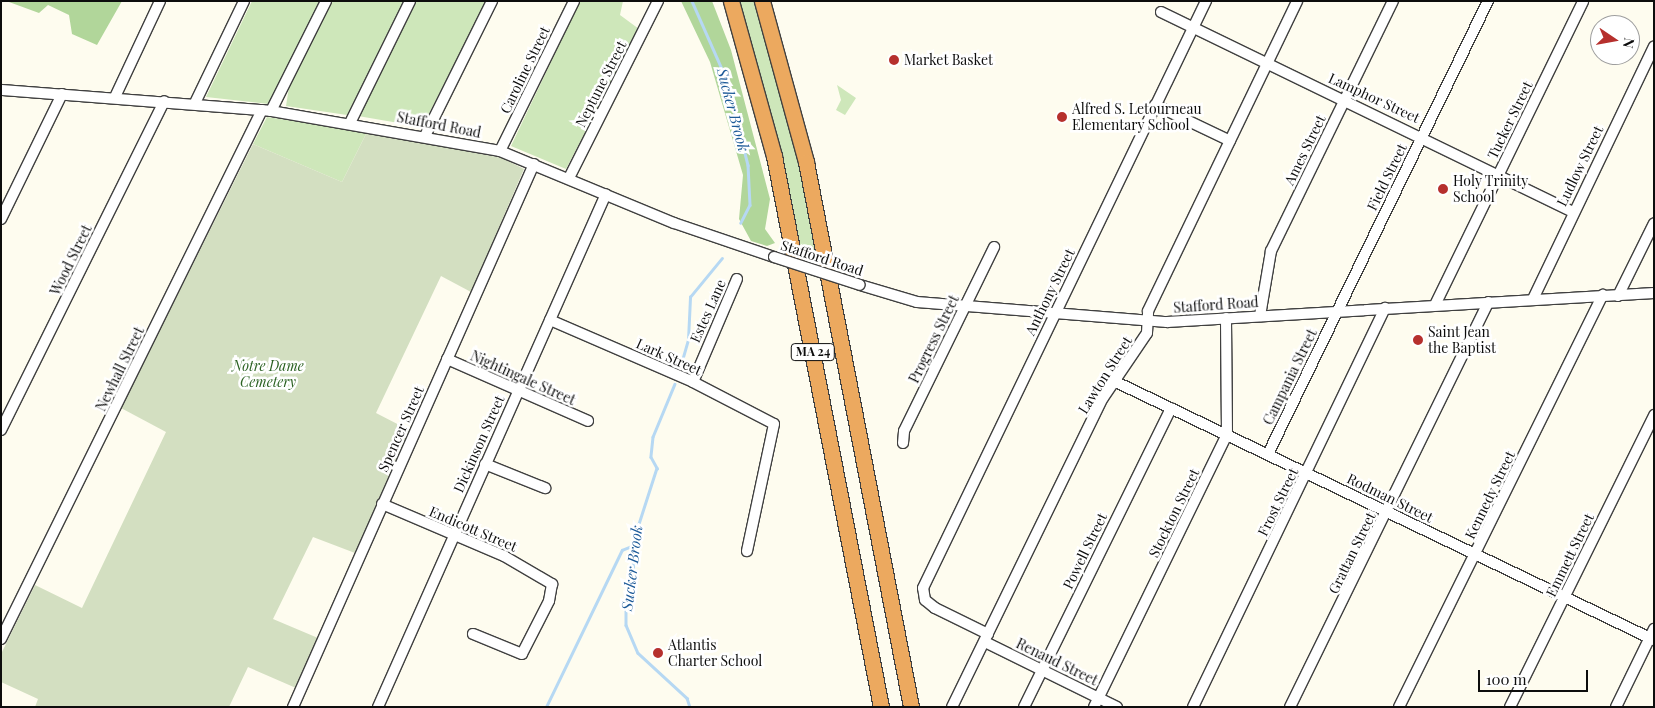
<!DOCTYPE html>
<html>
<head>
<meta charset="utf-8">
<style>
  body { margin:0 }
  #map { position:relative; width:1655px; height:708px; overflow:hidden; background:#fefcef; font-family:"Playfair Display",serif }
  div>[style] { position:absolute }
  .green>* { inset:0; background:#cee7ba }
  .forest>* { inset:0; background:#b1d69a }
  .cemetery>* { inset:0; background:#d3dfc1 }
  .stream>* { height:2.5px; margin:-1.25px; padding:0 1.25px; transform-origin:1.25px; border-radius:1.25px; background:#b6d8f3 }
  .roads { filter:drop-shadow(1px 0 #404040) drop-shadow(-1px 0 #404040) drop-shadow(0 1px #404040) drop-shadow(0 -1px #404040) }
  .minor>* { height:10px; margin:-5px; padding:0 5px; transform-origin:5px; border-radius:5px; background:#fff }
  .highway>* { height:15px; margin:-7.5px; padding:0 7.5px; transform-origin:7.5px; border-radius:7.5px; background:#eca95f }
  .bridges { filter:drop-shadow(1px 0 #404040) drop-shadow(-1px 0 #404040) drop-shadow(0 1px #404040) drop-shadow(0 -1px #404040) }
  .minor-bridge>* { height:10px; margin:-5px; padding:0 5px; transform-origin:5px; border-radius:5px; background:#fff }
  .dots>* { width:14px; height:14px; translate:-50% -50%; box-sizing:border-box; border:2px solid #fff; border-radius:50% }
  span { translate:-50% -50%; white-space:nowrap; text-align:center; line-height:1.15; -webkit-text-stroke:5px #fff; paint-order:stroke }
  .shield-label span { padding:1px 4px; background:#fff; border:1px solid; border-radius:4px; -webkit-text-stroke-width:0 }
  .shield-label { font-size:12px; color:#0d0d0d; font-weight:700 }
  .poi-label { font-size:14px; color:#0d0d0d }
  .left { translate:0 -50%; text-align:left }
  .street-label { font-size:14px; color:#0d0d0d }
  .park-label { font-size:14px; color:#2a6121; font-style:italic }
  .water-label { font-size:15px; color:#1d5a98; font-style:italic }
  .frame { position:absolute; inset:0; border:2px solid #0d0d0d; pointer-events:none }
  .north { position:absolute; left:1590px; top:15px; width:50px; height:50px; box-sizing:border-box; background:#fff; border:1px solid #9e9e9e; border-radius:50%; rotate:102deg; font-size:14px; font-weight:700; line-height:20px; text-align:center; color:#0d0d0d }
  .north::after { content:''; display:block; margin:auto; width:18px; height:22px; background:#b6302d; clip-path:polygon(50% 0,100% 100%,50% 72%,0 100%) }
  .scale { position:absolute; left:1478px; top:670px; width:110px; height:22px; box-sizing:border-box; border:2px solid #0d0d0d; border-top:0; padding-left:6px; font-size:15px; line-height:18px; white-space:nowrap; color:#0d0d0d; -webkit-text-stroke:4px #fff; paint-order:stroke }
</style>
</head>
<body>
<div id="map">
  <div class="green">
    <i style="clip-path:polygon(252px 1px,322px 1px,269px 104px,206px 97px)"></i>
    <i style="clip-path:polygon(332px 1px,405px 1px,347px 115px,286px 106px,289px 87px)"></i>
    <i style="clip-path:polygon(415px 1px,487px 1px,422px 127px,358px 116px)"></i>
    <i style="clip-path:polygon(580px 1px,623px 1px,620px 15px,639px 29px,566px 169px,511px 146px)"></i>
    <i style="clip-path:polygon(735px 1px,757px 1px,782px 82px,821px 264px,799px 257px)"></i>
    <i style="clip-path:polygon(837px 85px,856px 98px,845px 115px,836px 110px,841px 100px)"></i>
    <i style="clip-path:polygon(267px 117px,367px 132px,342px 182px,253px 144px)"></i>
  </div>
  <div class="forest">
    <i style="clip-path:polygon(122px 1px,97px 45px,72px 34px,69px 15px,48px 5px,39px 13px,9px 2px)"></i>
    <i style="clip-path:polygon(681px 1px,712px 1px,731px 50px,770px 199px,765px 229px,775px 243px,767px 246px,751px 241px,739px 219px,743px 175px,710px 62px)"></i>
  </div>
  <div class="cemetery">
    <i style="clip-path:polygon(367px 132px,502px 158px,524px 169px,471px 292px,441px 276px,376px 413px,409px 430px,355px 553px,313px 537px,273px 619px,318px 638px,296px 688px,248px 667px,229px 707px,35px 707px,38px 699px,1px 682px,1px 654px,35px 585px,82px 608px,166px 432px,121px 408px,253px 144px,342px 182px)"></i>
  </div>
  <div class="stream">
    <i style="left:692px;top:1px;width:84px;rotate:66.2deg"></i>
    <i style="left:726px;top:78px;width:90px;rotate:75.8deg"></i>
    <i style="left:748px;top:165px;width:40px;rotate:87.1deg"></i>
    <i style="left:750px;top:205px;width:20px;rotate:117deg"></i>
    <i style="left:681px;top:364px;width:25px;rotate:-74deg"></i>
    <i style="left:688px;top:340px;width:43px;rotate:-87.3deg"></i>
    <i style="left:690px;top:297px;width:50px;rotate:-50.6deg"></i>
    <i style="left:675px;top:384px;width:57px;rotate:112.5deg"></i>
    <i style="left:653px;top:437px;width:20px;rotate:96deg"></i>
    <i style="left:651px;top:457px;width:13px;rotate:61deg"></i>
    <i style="left:657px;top:468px;width:82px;rotate:107.8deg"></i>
    <i style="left:632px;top:546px;width:28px;rotate:86deg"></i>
    <i style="left:634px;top:574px;width:22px;rotate:112deg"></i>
    <i style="left:626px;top:594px;width:31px;rotate:90deg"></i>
    <i style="left:626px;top:625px;width:30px;rotate:67deg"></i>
    <i style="left:638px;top:653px;width:67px;rotate:42.6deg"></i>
    <i style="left:687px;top:698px;width:9px;rotate:72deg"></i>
    <i style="left:546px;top:707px;width:174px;rotate:-64.2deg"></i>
    <i style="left:622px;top:550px;width:11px;rotate:-22deg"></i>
  </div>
  <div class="roads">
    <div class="minor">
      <i style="left:1161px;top:12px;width:458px;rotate:25.9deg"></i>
      <i style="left:1px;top:90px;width:271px;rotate:4.4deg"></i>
      <i style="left:271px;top:111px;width:232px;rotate:9.9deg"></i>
      <i style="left:500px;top:151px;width:188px;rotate:22.5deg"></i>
      <i style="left:674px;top:223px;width:106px;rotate:18.8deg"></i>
      <i style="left:115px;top:97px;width:106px;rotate:-64.9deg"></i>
      <i style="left:195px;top:103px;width:113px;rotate:-64.3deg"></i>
      <i style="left:1155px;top:105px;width:83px;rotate:25.6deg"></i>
      <i style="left:271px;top:111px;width:123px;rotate:-63.4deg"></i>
      <i style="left:350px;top:123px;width:136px;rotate:-63.8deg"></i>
      <i style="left:425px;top:136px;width:151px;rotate:-63.6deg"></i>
      <i style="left:500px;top:151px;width:167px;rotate:-63.7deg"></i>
      <i style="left:569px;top:178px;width:198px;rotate:-63.3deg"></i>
      <i style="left:1px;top:219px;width:139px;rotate:-64deg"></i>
      <i style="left:860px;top:285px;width:59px;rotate:16.6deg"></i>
      <i style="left:917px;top:302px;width:251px;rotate:4.6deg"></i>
      <i style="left:1167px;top:322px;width:488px;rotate:-3.4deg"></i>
      <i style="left:1618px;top:296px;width:81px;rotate:-63.7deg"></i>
      <i style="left:1533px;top:299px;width:280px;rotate:-64.4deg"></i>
      <i style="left:1435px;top:305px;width:338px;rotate:-64deg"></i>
      <i style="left:1260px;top:316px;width:66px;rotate:-80.4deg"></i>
      <i style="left:1271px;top:251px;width:278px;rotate:-64deg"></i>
      <i style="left:550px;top:320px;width:156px;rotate:23.4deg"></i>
      <i style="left:693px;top:382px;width:91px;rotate:27.4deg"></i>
      <i style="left:774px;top:424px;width:130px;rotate:102deg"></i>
      <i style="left:447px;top:359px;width:154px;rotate:23.7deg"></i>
      <i style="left:1114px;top:381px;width:599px;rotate:25.62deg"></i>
      <i style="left:693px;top:382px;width:112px;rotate:-66.9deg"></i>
      <i style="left:1px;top:430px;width:367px;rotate:-63.6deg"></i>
      <i style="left:903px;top:443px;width:12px;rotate:-85deg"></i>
      <i style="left:904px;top:431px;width:205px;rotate:-63.9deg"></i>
      <i style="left:1268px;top:454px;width:504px;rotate:-64.1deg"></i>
      <i style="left:485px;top:464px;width:65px;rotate:21.8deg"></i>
      <i style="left:382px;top:504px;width:133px;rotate:23.1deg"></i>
      <i style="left:504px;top:556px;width:56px;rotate:30.3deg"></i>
      <i style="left:552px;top:584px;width:17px;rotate:100deg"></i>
      <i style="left:549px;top:601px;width:59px;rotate:117deg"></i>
      <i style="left:522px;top:654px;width:53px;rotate:-157.8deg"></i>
      <i style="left:988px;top:634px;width:59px;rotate:-153.9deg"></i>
      <i style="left:935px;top:608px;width:13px;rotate:-141deg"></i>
      <i style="left:925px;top:600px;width:12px;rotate:-99deg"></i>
      <i style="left:923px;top:588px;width:652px;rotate:-64.26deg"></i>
      <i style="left:1px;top:639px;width:590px;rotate:-63.74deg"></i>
      <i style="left:985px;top:642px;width:147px;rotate:26.2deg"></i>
      <i style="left:293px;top:707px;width:594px;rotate:-66.07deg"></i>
      <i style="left:378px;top:707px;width:561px;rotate:-66.04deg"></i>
      <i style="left:952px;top:707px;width:344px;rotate:-64deg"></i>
      <i style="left:1103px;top:398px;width:78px;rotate:-55.9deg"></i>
      <i style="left:1147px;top:333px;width:22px;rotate:-87deg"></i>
      <i style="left:1148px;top:311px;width:344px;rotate:-64.3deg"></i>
      <i style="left:1024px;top:707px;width:333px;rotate:-63.8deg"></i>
      <i style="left:1094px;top:707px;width:304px;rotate:-64deg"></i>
      <i style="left:1227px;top:434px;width:116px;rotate:-90.5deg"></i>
      <i style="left:1193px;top:707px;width:443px;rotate:-64.3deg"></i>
      <i style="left:1290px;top:707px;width:451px;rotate:-63.9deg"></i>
      <i style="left:1399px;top:707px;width:460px;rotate:-63.7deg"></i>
      <i style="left:1510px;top:707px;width:326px;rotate:-63.7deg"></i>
      <i style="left:1616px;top:707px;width:87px;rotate:-64deg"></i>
    </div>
    <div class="highway">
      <i style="left:731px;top:1px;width:161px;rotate:74.5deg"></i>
      <i style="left:774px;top:156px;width:561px;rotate:79.01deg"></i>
      <i style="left:762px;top:1px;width:167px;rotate:74.7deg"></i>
      <i style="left:806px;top:162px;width:555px;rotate:79.09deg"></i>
    </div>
  </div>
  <div class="bridges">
    <div class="minor-bridge">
      <i style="left:774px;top:257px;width:90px;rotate:18deg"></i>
    </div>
  </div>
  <div class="dots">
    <i style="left:894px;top:60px;background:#b6302d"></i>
    <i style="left:1062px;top:117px;background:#b6302d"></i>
    <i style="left:1443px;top:189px;background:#b6302d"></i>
    <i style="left:1418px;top:340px;background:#b6302d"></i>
    <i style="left:658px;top:653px;background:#b6302d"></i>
  </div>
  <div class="shield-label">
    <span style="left:813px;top:352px">MA 24</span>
  </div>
  <div class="poi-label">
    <span class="left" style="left:904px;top:60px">Market Basket</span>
    <span class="left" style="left:1072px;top:117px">Alfred S. Letourneau<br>Elementary School</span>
    <span class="left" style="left:1453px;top:189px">Holy Trinity<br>School</span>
    <span class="left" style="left:1428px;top:340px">Saint Jean<br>the Baptist</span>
    <span class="left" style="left:668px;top:653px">Atlantis<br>Charter School</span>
  </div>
  <div class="street-label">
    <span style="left:525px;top:70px;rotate:-64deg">Caroline Street</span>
    <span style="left:601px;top:84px;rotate:-63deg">Neptune Street</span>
    <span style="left:1374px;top:98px;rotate:25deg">Lamphor Street</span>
    <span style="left:1510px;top:120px;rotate:-64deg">Tucker Street</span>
    <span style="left:439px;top:125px;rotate:11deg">Stafford Road</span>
    <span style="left:1305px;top:150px;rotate:-64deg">Ames Street</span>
    <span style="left:1580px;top:166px;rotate:-64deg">Ludlow Street</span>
    <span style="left:1387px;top:177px;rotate:-64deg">Field Street</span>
    <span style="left:822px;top:258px;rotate:18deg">Stafford Road</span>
    <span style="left:71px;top:260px;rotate:-64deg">Wood Street</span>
    <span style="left:1050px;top:292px;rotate:-64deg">Anthony Street</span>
    <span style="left:1216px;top:305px;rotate:-4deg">Stafford Road</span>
    <span style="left:708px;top:311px;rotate:-66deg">Estes Lane</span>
    <span style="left:934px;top:339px;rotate:-64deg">Progress Street</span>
    <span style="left:669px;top:357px;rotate:24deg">Lark Street</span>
    <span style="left:120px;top:369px;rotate:-64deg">Newhall Street</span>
    <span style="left:1105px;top:375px;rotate:-58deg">Lawton Street</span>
    <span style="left:1290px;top:377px;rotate:-64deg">Campania Street</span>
    <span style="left:523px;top:378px;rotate:24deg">Nightingale Street</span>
    <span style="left:401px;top:429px;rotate:-66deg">Spencer Street</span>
    <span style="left:479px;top:444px;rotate:-66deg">Dickinson Street</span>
    <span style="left:1490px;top:495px;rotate:-64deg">Kennedy Street</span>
    <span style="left:1390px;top:498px;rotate:26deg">Rodman Street</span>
    <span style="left:1278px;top:502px;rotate:-64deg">Frost Street</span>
    <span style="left:1174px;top:513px;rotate:-64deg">Stockton Street</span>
    <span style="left:473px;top:529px;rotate:23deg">Endicott Street</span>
    <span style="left:1085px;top:551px;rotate:-64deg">Powell Street</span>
    <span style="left:1352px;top:553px;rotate:-64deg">Grattan Street</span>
    <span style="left:1570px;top:555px;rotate:-64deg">Emmett Street</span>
    <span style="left:1057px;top:662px;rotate:26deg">Renaud Street</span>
  </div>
  <div class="park-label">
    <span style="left:268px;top:374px">Notre Dame<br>Cemetery</span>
  </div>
  <div class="water-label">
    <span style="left:733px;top:110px;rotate:75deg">Sucker Brook</span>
    <span style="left:632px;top:568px;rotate:-83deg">Sucker Brook</span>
  </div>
  <div class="frame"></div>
  <div class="north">N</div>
  <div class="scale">100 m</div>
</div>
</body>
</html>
